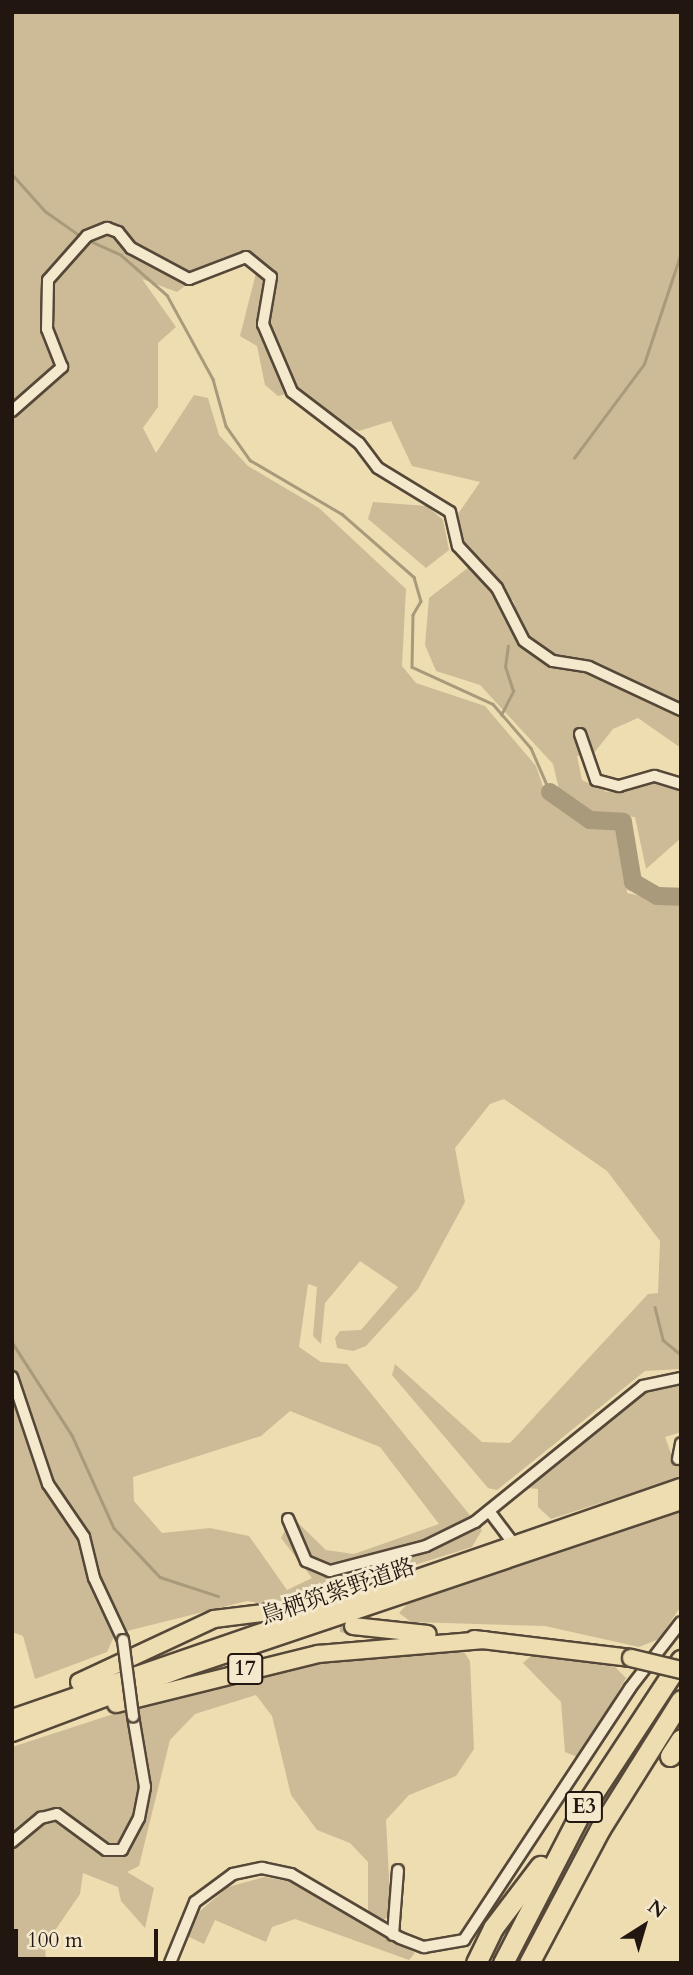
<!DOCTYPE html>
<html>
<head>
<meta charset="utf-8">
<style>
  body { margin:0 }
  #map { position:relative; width:693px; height:1975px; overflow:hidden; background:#efddb2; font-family:Cardo,"Noto Serif JP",serif }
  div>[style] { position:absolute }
  .green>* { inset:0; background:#ccbb96 }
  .stream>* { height:2.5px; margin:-1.25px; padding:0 1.25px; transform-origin:1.25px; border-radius:1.25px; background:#a99a7b }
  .river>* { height:18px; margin:-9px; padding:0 9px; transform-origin:9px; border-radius:9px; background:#a99a7b }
  .primary-tunnel>* { height:16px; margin-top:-8px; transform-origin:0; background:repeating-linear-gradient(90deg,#c6b592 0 16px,transparent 0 24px) }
  .roads { filter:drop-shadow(2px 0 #554838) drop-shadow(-2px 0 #554838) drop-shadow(0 2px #554838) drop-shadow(0 -2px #554838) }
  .minor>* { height:10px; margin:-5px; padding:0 5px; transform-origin:5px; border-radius:5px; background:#f5e9cd }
  .primary>* { height:16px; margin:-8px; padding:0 8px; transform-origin:8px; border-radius:8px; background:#efddb2 }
  .motorway>* { height:19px; margin:-9.5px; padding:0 9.5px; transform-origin:9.5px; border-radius:9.5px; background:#efddb2 }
  .bridges { filter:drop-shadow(2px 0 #554838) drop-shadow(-2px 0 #554838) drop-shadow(0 2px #554838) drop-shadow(0 -2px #554838) }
  .minor-bridge>* { height:10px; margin:-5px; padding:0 5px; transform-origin:5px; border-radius:5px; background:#f5e9cd }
  .primary-bridge>* { height:16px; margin:-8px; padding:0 8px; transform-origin:8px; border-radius:8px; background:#efddb2 }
  span { translate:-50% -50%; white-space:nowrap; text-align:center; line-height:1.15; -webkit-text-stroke:6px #f5e9cd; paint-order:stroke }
  .shield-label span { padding:2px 5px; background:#f5e9cd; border:2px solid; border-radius:5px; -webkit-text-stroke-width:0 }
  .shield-label { font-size:21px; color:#221710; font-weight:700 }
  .street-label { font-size:23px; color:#221710 }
  .frame { position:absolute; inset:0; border:14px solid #221710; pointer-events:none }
  .north { position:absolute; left:609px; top:1891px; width:70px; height:70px; -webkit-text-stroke:5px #f5e9cd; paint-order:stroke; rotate:37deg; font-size:19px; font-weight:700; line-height:28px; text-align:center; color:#221710 }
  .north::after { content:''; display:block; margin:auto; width:24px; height:32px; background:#221710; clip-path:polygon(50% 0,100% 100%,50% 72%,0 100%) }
  .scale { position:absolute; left:14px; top:1929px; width:144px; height:32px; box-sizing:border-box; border:4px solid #221710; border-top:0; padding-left:9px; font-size:21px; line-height:24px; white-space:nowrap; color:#221710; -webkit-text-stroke:5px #f5e9cd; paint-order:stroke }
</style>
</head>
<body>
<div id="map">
  <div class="green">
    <i style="clip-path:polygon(evenodd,12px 12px,681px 12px,681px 748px,638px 718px,613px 729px,594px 753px,577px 756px,582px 780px,607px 792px,665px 781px,681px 790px,681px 838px,646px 869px,635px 817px,596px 814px,560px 793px,553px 764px,480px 685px,436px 671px,425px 645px,429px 598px,469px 567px,499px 599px,523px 649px,514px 602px,465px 547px,458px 514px,480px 482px,412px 466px,391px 421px,359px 431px,326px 416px,300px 391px,278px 396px,265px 385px,257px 346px,240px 336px,257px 269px,224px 257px,177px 292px,142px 279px,176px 327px,158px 343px,158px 407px,143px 428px,156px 453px,194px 395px,208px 398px,219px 435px,248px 466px,319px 508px,406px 589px,402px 666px,416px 683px,485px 706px,536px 766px,548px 801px,594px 829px,612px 825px,625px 834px,627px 893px,681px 904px,681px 1369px,645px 1371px,497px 1490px,488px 1488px,392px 1375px,395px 1364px,482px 1442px,510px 1443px,648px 1294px,658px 1293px,660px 1241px,607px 1171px,504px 1099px,490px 1104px,455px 1148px,465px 1202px,418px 1289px,366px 1346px,353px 1351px,337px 1348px,335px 1338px,340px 1331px,361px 1330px,398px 1287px,360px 1261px,325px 1303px,321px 1344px,313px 1336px,317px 1287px,308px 1284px,299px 1347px,321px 1362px,347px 1364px,482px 1530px,472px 1547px,281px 1607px,247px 1601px,115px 1634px,107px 1652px,35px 1679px,23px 1636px,12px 1632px,12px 12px,290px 1411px,380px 1447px,439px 1524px,354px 1554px,326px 1550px,292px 1517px,281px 1538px,312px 1578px,287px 1590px,249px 1536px,210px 1528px,162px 1533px,134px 1501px,133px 1477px,261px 1436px,290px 1411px)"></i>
    <i style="clip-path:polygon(373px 502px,427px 506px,443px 520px,449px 550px,426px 568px,368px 519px)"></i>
    <i style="clip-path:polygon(670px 1383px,681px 1385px,681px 1432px,665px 1437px,673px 1459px,681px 1459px,681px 1477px,551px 1519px,538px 1507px,538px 1489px,527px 1488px,650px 1388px)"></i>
    <i style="clip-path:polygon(681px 1510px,681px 1606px,659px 1639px,639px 1647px,545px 1626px,411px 1622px,399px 1613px,410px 1601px)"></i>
    <i style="clip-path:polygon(462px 1649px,470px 1661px,474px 1749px,456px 1776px,409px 1795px,386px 1820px,391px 1915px,382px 1921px,368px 1912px,368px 1862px,350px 1843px,317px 1830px,291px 1795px,272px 1716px,256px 1695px,195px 1714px,170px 1740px,139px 1866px,127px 1872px,154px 1888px,145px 1928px,121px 1901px,118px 1887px,83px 1873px,80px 1894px,45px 1945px,46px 1963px,12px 1963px,12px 1747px,141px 1705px,350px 1657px)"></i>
    <i style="clip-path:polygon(560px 1653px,615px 1667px,626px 1678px,580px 1758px,565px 1752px,561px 1702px,523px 1663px,533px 1654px)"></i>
    <i style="clip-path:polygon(264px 1877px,293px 1882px,415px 1953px,409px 1960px,295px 1919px,272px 1927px,266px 1942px,215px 1920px,204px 1944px,187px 1936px,200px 1911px,228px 1887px)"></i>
  </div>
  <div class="stream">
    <i style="left:12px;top:174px;width:50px;rotate:48.3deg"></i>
    <i style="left:45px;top:211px;width:45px;rotate:35.1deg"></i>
    <i style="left:88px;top:240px;width:36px;rotate:24deg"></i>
    <i style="left:121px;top:255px;width:61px;rotate:41deg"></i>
    <i style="left:167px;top:295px;width:96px;rotate:61.3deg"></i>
    <i style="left:213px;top:379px;width:49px;rotate:74.5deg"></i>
    <i style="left:226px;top:426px;width:42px;rotate:54.8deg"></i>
    <i style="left:250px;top:460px;width:107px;rotate:30.4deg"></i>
    <i style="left:342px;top:514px;width:96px;rotate:41.2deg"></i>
    <i style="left:414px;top:577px;width:25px;rotate:74deg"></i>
    <i style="left:421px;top:601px;width:16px;rotate:120deg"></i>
    <i style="left:413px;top:615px;width:52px;rotate:91.1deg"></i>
    <i style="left:412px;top:667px;width:89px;rotate:24.6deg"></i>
    <i style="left:493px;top:704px;width:58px;rotate:49.2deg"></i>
    <i style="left:531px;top:748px;width:48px;rotate:66.6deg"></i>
    <i style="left:574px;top:458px;width:117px;rotate:-53.3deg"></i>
    <i style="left:644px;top:364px;width:117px;rotate:-71.6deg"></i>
    <i style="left:501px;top:715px;width:27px;rotate:-63deg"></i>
    <i style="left:513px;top:691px;width:25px;rotate:-108deg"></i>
    <i style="left:505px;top:667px;width:21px;rotate:-82deg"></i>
    <i style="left:655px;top:1307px;width:34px;rotate:76deg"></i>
    <i style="left:663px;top:1340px;width:21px;rotate:39deg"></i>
    <i style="left:12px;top:1342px;width:111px;rotate:57.2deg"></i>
    <i style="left:72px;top:1435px;width:102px;rotate:65.7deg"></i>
    <i style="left:114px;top:1528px;width:67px;rotate:46.8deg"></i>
    <i style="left:160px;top:1577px;width:61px;rotate:18.1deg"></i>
  </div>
  <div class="river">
    <i style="left:550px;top:792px;width:49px;rotate:35deg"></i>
    <i style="left:590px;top:820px;width:33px;rotate:3deg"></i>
    <i style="left:623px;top:822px;width:61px;rotate:80.5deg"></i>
    <i style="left:633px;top:882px;width:28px;rotate:30deg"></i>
    <i style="left:657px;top:896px;width:24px;rotate:2deg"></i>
  </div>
  <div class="primary-tunnel">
    <i style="left:270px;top:1612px;width:84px;rotate:9.6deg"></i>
  </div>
  <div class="roads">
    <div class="minor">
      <i style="left:12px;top:411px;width:67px;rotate:-41.3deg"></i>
      <i style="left:62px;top:367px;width:41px;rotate:-111.5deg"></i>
      <i style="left:47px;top:329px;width:49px;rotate:-88.8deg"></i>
      <i style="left:48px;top:280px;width:59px;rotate:-48.4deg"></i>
      <i style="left:87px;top:236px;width:22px;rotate:-22deg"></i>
      <i style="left:107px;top:228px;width:12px;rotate:20deg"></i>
      <i style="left:118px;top:232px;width:21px;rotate:51deg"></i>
      <i style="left:131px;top:248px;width:66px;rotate:28.1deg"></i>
      <i style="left:189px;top:279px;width:61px;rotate:-21.1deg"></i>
      <i style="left:246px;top:257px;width:32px;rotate:39deg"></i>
      <i style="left:271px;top:277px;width:48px;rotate:99.7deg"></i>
      <i style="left:263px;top:324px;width:74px;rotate:66.9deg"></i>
      <i style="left:292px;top:392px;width:84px;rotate:37.3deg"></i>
      <i style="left:359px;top:443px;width:31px;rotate:53deg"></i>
      <i style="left:378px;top:468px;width:84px;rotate:31.4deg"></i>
      <i style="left:450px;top:512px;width:35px;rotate:77deg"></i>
      <i style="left:458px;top:546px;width:57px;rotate:47.1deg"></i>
      <i style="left:497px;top:588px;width:59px;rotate:63deg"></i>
      <i style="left:524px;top:641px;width:35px;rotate:35deg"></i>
      <i style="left:553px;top:661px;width:36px;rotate:9deg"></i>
      <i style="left:589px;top:667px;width:102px;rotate:25.1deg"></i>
      <i style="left:580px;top:734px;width:49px;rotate:70.8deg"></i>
      <i style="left:596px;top:780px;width:24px;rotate:15deg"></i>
      <i style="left:619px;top:786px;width:37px;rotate:-16deg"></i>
      <i style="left:655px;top:776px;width:27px;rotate:17deg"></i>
      <i style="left:12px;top:1377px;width:113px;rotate:71.4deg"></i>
      <i style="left:48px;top:1484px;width:64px;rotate:55.8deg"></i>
      <i style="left:84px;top:1537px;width:42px;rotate:76.3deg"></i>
      <i style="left:94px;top:1578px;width:68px;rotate:64.9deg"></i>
      <i style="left:678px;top:1459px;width:16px;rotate:-79deg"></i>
      <i style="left:489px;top:1511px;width:40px;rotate:53deg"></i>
      <i style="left:288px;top:1519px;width:46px;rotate:66.8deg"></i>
      <i style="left:306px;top:1561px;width:26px;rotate:23deg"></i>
      <i style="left:330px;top:1571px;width:99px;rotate:-14.6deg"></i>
      <i style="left:426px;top:1546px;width:55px;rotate:-26.1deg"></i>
      <i style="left:475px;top:1522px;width:216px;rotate:-39deg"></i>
      <i style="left:643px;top:1386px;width:39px;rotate:-12deg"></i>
      <i style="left:12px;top:1842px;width:38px;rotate:-40deg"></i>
      <i style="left:41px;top:1818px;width:16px;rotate:-14deg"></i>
      <i style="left:57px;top:1814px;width:61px;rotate:36.3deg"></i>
      <i style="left:106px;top:1850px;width:16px"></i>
      <i style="left:122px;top:1850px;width:36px;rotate:-62deg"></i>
      <i style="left:139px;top:1818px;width:32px;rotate:-79deg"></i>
      <i style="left:145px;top:1787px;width:72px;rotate:-99.6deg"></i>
      <i style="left:393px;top:1935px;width:65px;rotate:-85.6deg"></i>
      <i style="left:170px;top:1963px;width:66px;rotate:-67.7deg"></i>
      <i style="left:195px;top:1902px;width:47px;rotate:-36.4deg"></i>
      <i style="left:233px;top:1874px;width:30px;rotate:-12deg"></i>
      <i style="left:262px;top:1868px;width:30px;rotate:12deg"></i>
      <i style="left:291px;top:1874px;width:126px;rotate:30.4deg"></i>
      <i style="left:400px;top:1938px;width:26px;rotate:21deg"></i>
      <i style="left:424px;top:1947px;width:41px;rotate:-9.9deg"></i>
      <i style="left:464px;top:1940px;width:302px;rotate:-56.6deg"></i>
      <i style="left:630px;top:1688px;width:83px;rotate:-52.3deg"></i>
    </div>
    <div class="primary">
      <i style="left:353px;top:1626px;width:75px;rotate:6.1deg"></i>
      <i style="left:474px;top:1639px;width:158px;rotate:6.9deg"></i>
      <i style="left:79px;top:1682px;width:149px;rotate:-25deg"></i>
      <i style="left:214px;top:1619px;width:56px;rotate:-7.1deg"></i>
      <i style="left:116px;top:1704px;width:208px;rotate:-13.9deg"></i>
      <i style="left:318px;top:1654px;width:167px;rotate:-4.8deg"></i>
      <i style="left:12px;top:1718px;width:708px;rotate:-19.05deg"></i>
      <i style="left:12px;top:1733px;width:188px;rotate:-20.6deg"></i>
      <i style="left:188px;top:1667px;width:520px;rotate:-18.61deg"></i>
    </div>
    <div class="motorway">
      <i style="left:670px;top:1756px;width:20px;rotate:-57deg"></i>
      <i style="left:476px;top:1963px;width:39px;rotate:-64deg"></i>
      <i style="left:493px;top:1928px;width:78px;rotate:-52.8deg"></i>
      <i style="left:503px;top:1963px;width:170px;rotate:-62.7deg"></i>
      <i style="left:581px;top:1812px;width:182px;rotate:-56.7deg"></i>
      <i style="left:529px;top:1963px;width:152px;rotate:-62.1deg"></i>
      <i style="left:600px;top:1829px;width:152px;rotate:-57.9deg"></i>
    </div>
  </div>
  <div class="bridges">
    <div class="minor-bridge">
      <i style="left:123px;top:1640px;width:77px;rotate:82.5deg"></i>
    </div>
    <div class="primary-bridge">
      <i style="left:631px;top:1658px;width:51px;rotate:13.5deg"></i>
    </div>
  </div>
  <div class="shield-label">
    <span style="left:245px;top:1669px">17</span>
    <span style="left:584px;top:1807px">E3</span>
  </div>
  <div class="street-label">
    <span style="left:338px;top:1592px;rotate:-19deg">鳥栖筑紫野道路</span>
  </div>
  <div class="frame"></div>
  <div class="north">N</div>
  <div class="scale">100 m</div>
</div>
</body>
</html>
